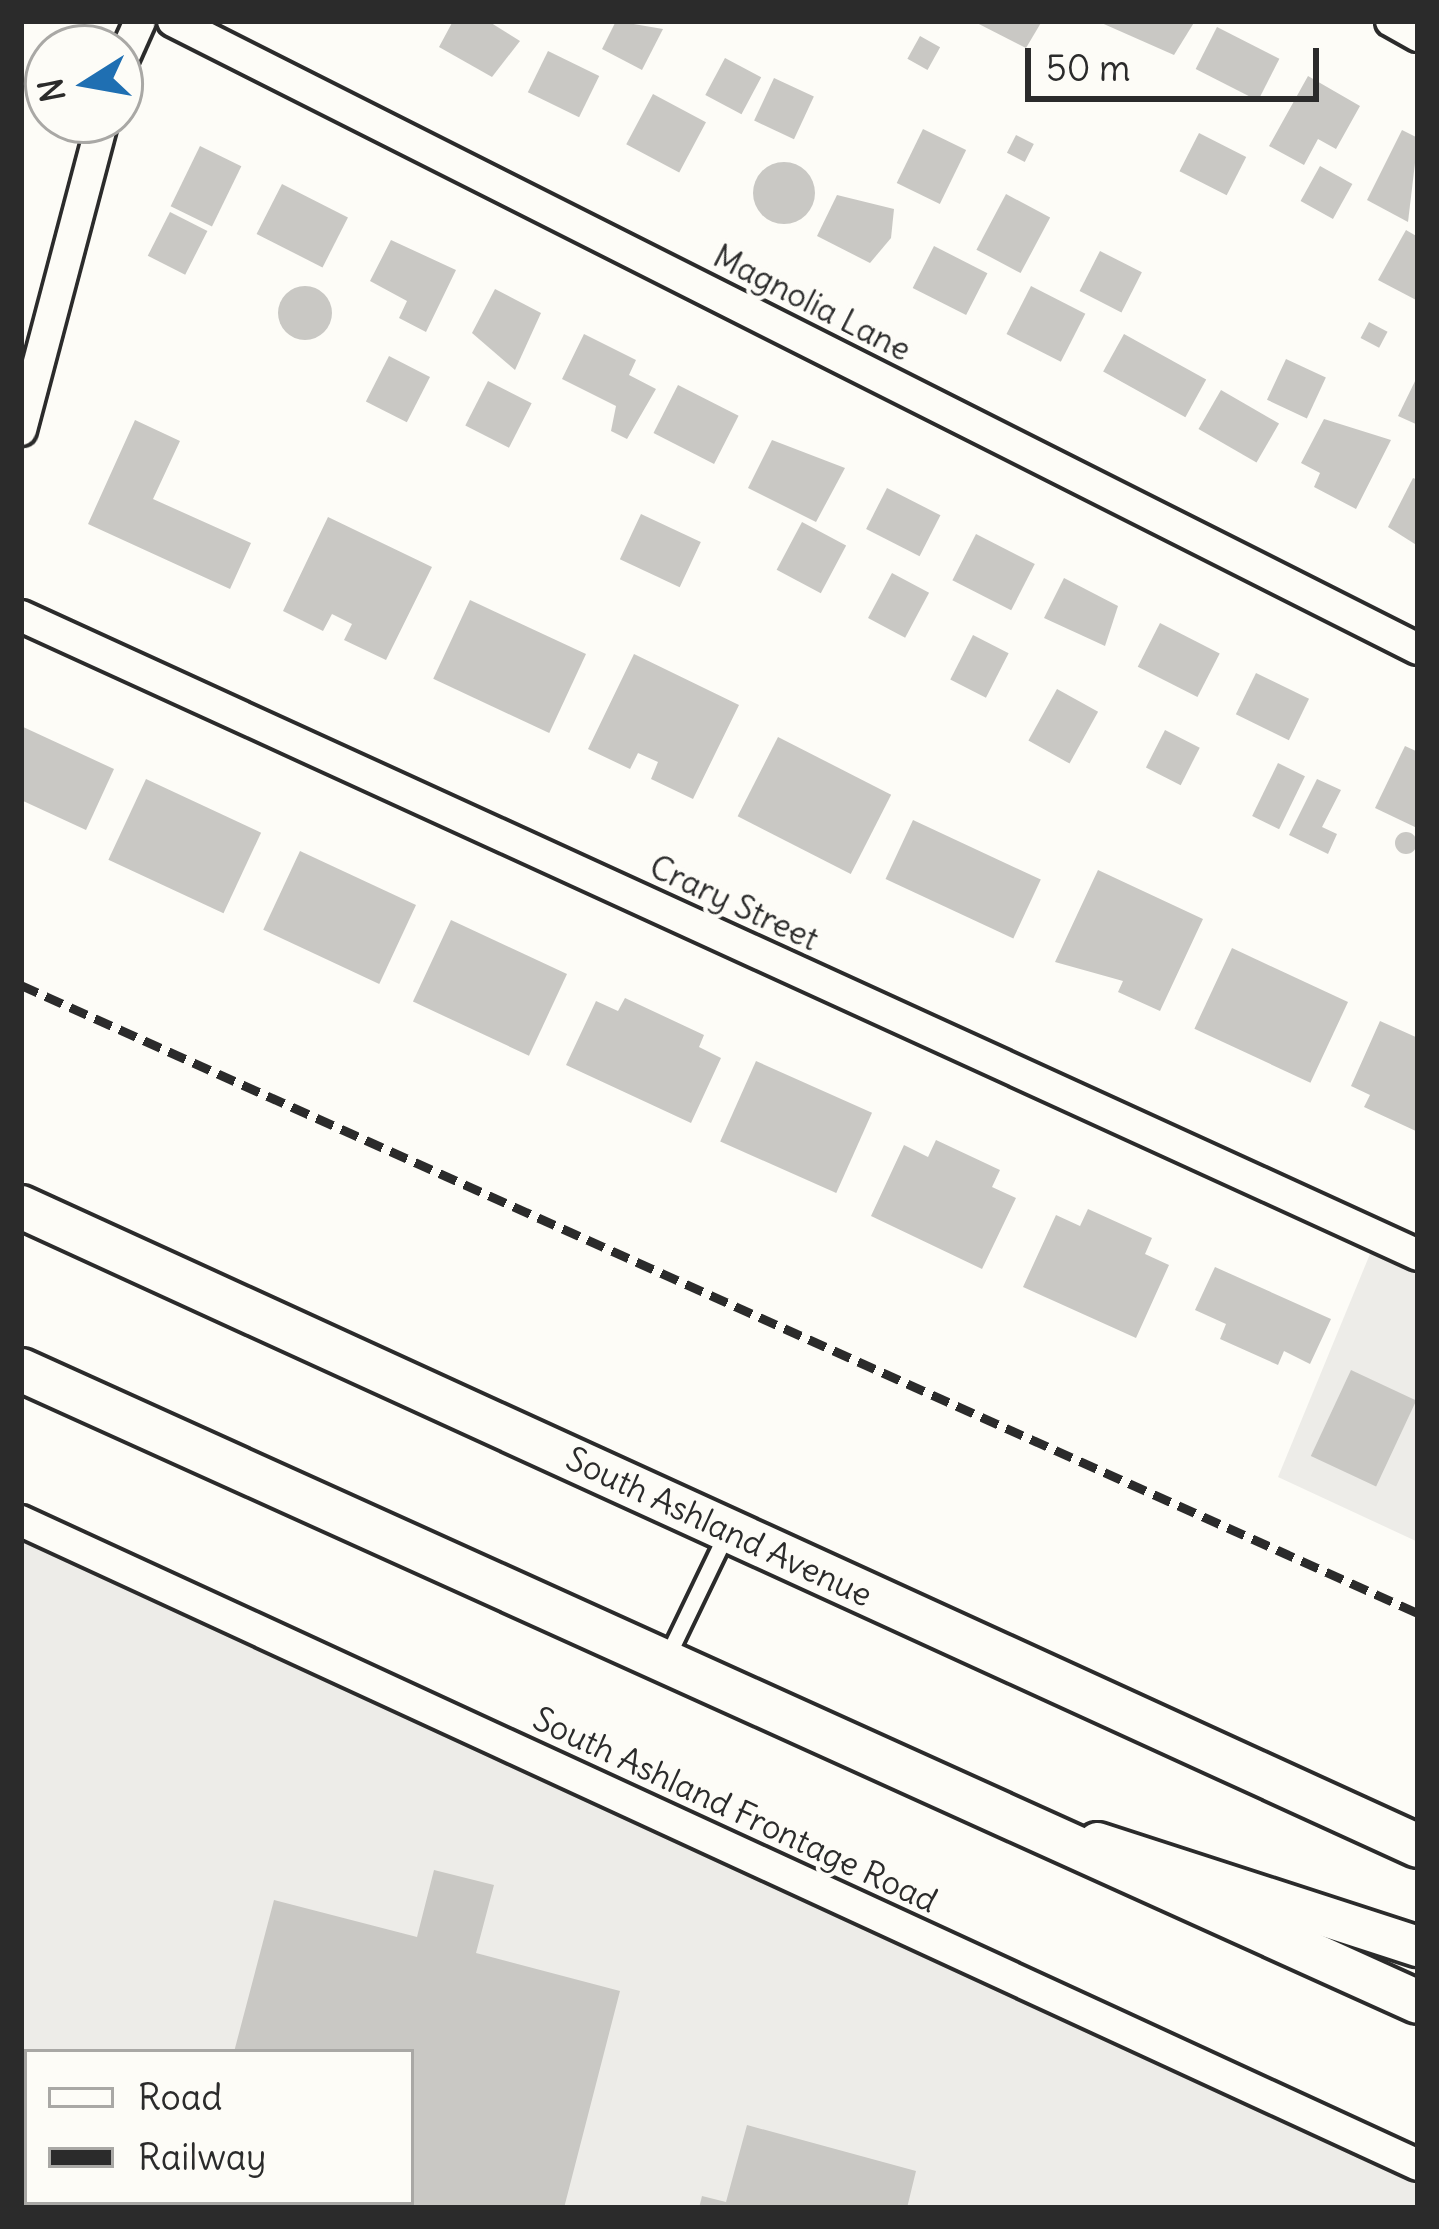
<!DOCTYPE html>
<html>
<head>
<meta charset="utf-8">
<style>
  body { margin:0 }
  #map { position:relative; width:1439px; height:2229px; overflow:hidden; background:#fdfcf7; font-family:Delius,sans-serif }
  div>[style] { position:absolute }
  .built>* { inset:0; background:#edece8 }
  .building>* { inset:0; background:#c9c8c4; transform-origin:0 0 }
  .round { border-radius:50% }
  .roads { filter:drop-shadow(3px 0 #2b2b2b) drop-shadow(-3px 0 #2b2b2b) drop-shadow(0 3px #2b2b2b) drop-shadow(0 -3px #2b2b2b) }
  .service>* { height:15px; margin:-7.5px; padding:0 7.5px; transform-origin:7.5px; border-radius:7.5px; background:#fdfcf7 }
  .minor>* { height:30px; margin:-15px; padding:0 15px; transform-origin:15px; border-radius:15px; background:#fdfcf7 }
  .tertiary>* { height:39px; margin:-19.5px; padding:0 19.5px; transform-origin:19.5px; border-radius:19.5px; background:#fdfcf7 }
  .secondary>* { height:42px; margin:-21px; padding:0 21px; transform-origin:21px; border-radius:21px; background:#fdfcf7 }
  .rail>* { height:9px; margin-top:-4.5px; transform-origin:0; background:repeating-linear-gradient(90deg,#2b2b2b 0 18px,transparent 0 27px) }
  span { translate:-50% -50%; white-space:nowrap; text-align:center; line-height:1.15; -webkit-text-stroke:9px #fdfcf7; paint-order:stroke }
  .street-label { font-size:33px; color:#2b2b2b }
  .frame { position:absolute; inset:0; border:24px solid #2b2b2b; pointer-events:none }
  .legend { position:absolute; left:24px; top:2049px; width:390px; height:156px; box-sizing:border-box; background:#fdfcf7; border:3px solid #a9a8a5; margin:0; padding:15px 21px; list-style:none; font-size:36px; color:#2b2b2b }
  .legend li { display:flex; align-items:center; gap:24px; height:60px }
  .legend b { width:60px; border:3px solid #a9a8a5 }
  .north { position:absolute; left:24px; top:24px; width:120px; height:120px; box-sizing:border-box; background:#fdfcf7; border:3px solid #a9a8a5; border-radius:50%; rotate:259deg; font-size:33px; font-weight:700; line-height:48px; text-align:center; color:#2b2b2b }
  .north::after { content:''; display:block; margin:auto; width:42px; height:54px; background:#1f6fb2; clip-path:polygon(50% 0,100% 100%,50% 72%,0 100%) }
  .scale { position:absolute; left:1025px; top:48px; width:294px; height:54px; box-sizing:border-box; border:6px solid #2b2b2b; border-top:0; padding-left:15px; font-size:36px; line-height:42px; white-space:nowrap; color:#2b2b2b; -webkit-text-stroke:9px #fdfcf7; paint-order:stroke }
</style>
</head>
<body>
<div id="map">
  <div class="built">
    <i style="clip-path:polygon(1377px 1237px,1418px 1255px,1418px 1542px,1278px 1477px)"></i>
    <i style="clip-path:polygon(evenodd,21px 1521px,1418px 2165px,1418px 2208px,21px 2208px,21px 1521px,27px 2052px,411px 2052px,411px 2202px,27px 2202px,27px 2052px)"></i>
  </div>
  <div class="building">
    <i style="clip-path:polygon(453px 21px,488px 21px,520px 41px,492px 77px,439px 47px)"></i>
    <i style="clip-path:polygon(616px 21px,663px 29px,642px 70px,602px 49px)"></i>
    <i style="clip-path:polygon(973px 21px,1042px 21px,1026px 48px)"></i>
    <i style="clip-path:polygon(1097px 21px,1195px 21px,1174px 55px)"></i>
    <i style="left:1217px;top:27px;width:70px;height:47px;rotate:27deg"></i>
    <i style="left:920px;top:36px;width:23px;height:26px;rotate:29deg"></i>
    <i style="left:548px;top:51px;width:57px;height:46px;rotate:26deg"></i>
    <i style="left:725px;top:58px;width:41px;height:42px;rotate:28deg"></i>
    <i style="clip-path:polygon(1308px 76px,1360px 106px,1336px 149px,1318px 139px,1304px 165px,1269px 146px)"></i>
    <i style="left:774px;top:78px;width:44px;height:47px;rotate:25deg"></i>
    <i style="left:653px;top:94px;width:60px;height:57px;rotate:28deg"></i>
    <i style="left:923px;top:129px;width:48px;height:60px;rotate:26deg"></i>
    <i style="clip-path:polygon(1402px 130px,1418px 138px,1408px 222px,1367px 200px)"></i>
    <i style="left:1199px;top:133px;width:53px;height:43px;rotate:27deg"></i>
    <i style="left:1016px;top:135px;width:20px;height:20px;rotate:27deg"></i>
    <i style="left:200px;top:146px;width:46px;height:67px;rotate:26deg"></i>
    <i class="round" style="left:753px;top:162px;width:62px;height:62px"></i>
    <i style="left:1320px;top:166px;width:37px;height:40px;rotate:29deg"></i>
    <i style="left:282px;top:184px;width:74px;height:56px;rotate:27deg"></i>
    <i style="left:1006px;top:194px;width:50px;height:63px;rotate:28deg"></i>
    <i style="clip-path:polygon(837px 195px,894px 209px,891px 238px,870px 263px,817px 236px)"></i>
    <i style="left:170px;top:212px;width:42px;height:49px;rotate:27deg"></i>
    <i style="clip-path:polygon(1406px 230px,1418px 237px,1418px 301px,1378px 280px)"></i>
    <i style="clip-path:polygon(391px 240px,456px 270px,426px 332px,399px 318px,407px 301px,370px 281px)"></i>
    <i style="left:934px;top:246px;width:60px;height:47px;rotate:27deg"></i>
    <i style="left:1100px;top:251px;width:47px;height:45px;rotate:27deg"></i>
    <i class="round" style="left:278px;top:286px;width:54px;height:54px"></i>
    <i style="left:1031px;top:286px;width:61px;height:54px;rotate:27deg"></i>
    <i style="clip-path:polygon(495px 289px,541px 313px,515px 370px,472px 333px)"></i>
    <i style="left:1369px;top:322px;width:21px;height:18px;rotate:28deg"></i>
    <i style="clip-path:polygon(584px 334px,636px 360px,629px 375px,656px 389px,627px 439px,611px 431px,616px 406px,562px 379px)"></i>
    <i style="left:1124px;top:334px;width:94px;height:43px;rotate:29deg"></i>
    <i style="left:389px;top:356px;width:46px;height:51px;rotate:27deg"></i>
    <i style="left:1286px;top:359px;width:44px;height:45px;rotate:25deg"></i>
    <i style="clip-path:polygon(1418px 375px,1418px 425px,1398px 416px)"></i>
    <i style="left:488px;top:381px;width:49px;height:50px;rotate:27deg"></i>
    <i style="left:678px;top:385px;width:68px;height:54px;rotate:27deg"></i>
    <i style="left:1221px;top:390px;width:67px;height:45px;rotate:30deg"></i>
    <i style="clip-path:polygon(1324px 419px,1391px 440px,1356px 509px,1314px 487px,1320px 473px,1301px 463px)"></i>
    <i style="clip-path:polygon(135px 420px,180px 441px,153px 499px,251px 543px,230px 589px,88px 524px)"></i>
    <i style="clip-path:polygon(772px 440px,845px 468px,816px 522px,748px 488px)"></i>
    <i style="clip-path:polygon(1413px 478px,1418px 480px,1418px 546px,1388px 527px)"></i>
    <i style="left:887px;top:488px;width:60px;height:46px;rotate:27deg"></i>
    <i style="left:641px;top:514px;width:66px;height:50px;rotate:25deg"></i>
    <i style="clip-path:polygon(328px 517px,432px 567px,386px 660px,344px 640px,352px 624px,332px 614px,323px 631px,283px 611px)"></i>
    <i style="left:802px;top:522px;width:50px;height:54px;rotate:28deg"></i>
    <i style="left:976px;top:534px;width:66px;height:52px;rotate:27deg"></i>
    <i style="left:892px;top:573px;width:42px;height:51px;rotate:28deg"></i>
    <i style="clip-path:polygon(1064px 578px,1118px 606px,1105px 646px,1044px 618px)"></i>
    <i style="left:470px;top:600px;width:128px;height:87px;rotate:25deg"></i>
    <i style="left:1160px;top:623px;width:67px;height:49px;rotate:27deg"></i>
    <i style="left:973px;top:635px;width:40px;height:50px;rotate:27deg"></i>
    <i style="clip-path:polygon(634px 654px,739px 705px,693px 799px,651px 779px,658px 762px,638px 753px,630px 769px,588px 749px)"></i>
    <i style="left:1256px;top:673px;width:59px;height:46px;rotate:26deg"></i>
    <i style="left:1057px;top:689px;width:47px;height:59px;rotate:29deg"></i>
    <i style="clip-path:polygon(21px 726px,114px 769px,86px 830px,21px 800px)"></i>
    <i style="left:1165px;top:730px;width:39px;height:42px;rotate:27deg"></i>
    <i style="left:778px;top:737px;width:127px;height:89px;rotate:27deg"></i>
    <i style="clip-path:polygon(1405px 746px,1418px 752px,1417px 828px,1375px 808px)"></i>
    <i style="left:1278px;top:763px;width:30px;height:59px;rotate:26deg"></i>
    <i style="left:146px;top:779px;width:127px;height:89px;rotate:25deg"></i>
    <i style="clip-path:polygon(1317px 779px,1341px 790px,1322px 827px,1337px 834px,1328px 854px,1289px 835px)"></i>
    <i style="left:913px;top:820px;width:141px;height:65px;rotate:25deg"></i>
    <i class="round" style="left:1395px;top:832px;width:22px;height:22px"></i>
    <i style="left:300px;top:851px;width:128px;height:87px;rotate:25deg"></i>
    <i style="clip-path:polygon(1098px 870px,1203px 919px,1160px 1011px,1118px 992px,1123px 981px,1055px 962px)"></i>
    <i style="left:451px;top:920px;width:128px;height:90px;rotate:25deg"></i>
    <i style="left:1232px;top:948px;width:128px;height:89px;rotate:25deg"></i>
    <i style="clip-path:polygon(625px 998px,704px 1035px,699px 1047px,721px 1058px,691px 1123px,566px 1065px,596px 1001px,618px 1011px)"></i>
    <i style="clip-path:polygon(1380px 1021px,1418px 1038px,1418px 1132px,1364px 1107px,1370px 1095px,1351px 1086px)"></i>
    <i style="left:756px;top:1061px;width:127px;height:88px;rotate:24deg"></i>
    <i style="clip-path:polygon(936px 1140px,1000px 1170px,992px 1187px,1016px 1198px,982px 1269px,871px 1216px,904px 1145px,928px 1157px)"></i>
    <i style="clip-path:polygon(1088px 1209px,1152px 1238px,1145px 1254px,1169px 1265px,1136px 1338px,1023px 1287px,1056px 1215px,1080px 1226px)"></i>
    <i style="clip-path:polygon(1215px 1267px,1331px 1319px,1310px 1364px,1284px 1351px,1278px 1365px,1220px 1339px,1226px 1324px,1195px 1310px)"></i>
    <i style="left:1351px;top:1370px;width:72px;height:95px;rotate:25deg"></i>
    <i style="clip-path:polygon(434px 1870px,494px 1885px,476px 1953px,620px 1991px,564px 2208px,339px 2208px,411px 2202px,411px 2052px,234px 2052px,274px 1900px,417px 1937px)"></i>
    <i style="clip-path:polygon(747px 2125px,916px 2171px,907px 2208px,699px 2208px,702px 2196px,726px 2202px)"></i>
  </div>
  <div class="roads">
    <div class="service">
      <i style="left:665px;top:1661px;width:143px;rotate:-64.3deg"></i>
    </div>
    <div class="minor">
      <i style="left:173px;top:21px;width:1394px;rotate:26.77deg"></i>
      <i style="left:1391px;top:21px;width:31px;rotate:29deg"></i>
      <i style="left:120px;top:66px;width:49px;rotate:-66deg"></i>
      <i style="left:21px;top:430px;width:321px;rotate:-75.2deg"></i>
      <i style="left:21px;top:616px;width:1536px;rotate:24.58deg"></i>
      <i style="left:21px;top:1521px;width:1538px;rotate:24.75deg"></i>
    </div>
    <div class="tertiary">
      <i style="left:1097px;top:1842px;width:337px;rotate:18deg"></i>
    </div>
    <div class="secondary">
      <i style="left:21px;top:1207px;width:1536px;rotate:24.58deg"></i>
      <i style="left:21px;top:1370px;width:1533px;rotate:24.34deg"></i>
    </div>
  </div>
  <div class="rail">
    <i style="left:21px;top:985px;width:1532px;rotate:24.21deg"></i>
  </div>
  <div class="street-label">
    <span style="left:812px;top:303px;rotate:27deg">Magnolia Lane</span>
    <span style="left:734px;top:903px;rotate:25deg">Crary Street</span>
    <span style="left:719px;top:1527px;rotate:25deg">South Ashland Avenue</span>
    <span style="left:735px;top:1810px;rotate:25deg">South Ashland Frontage Road</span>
  </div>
  <div class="frame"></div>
  <ul class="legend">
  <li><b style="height:15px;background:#fdfcf7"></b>Road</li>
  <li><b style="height:15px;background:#2b2b2b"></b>Railway</li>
  </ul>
  <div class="north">N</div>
  <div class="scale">50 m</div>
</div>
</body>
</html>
